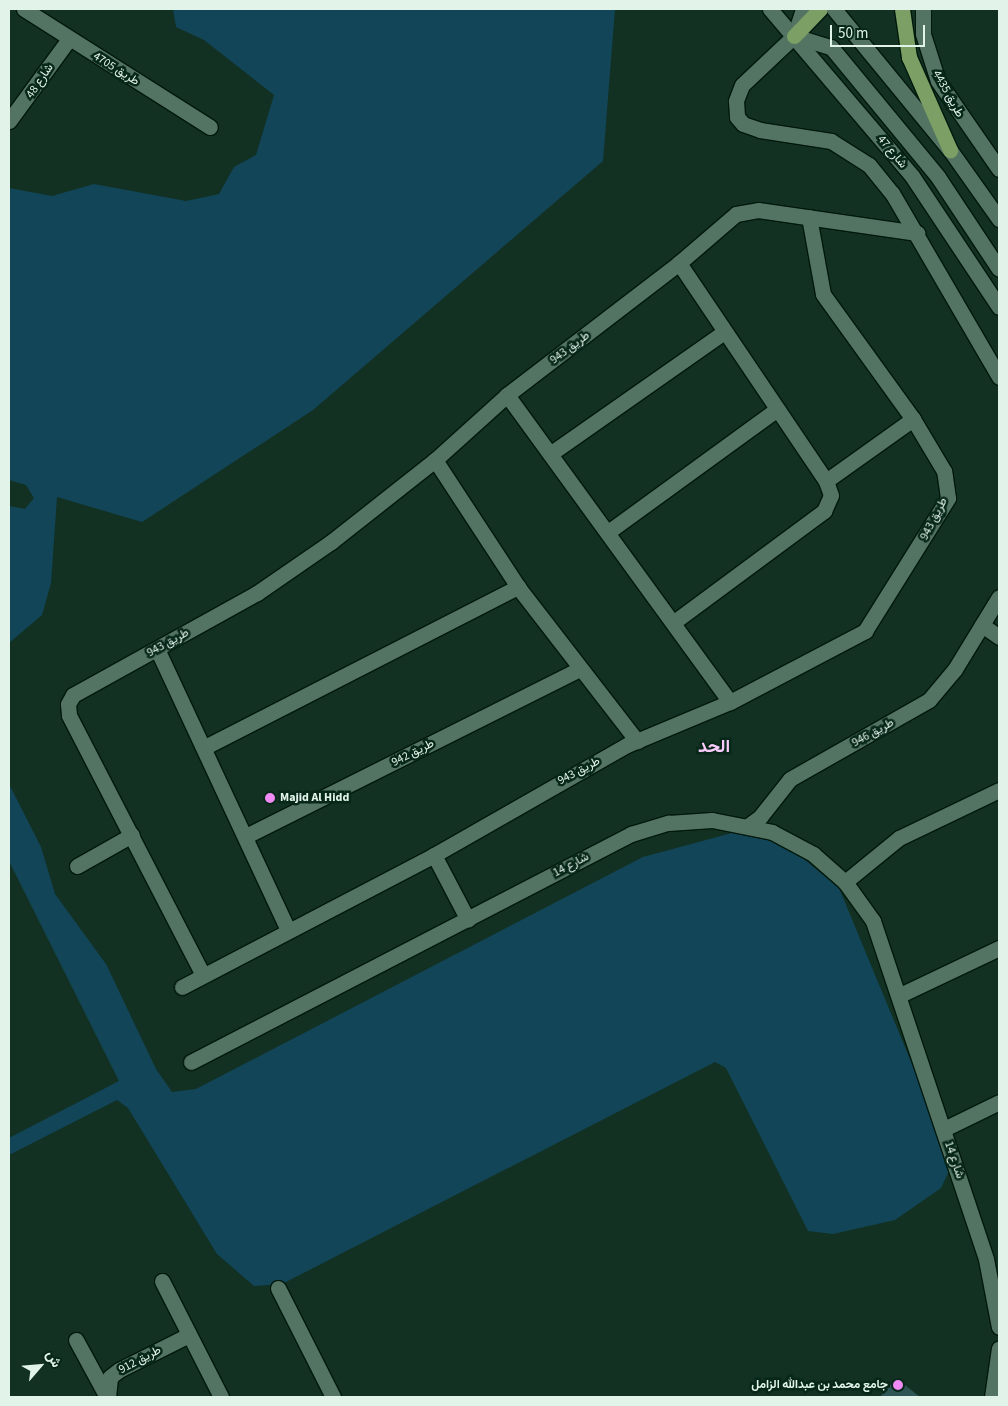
<!DOCTYPE html>
<html>
<head>
<meta charset="utf-8">
<style>
  body { margin:0 }
  #map { position:relative; width:1008px; height:1406px; overflow:hidden; background:#123123; font-family:"Source Sans 3",Vazirmatn,sans-serif }
  div>[style] { position:absolute }
  .water>* { inset:0; background:#124558 }
  .building>* { inset:0; background:#2c5554 }
  .roads { filter:drop-shadow(1px 0 #00190c) drop-shadow(-1px 0 #00190c) drop-shadow(0 1px #00190c) drop-shadow(0 -1px #00190c) }
  .minor>* { height:15px; margin:-7.5px; padding:0 7.5px; transform-origin:7.5px; border-radius:7.5px; background:#547463 }
  .major>* { height:15px; margin:-7.5px; padding:0 7.5px; transform-origin:7.5px; border-radius:7.5px; background:#7b9f64 }
  .dots>* { width:14px; height:14px; translate:-50% -50%; box-sizing:border-box; border:2px solid #072719; border-radius:50% }
  span { translate:-50% -50%; white-space:nowrap; text-align:center; line-height:1.15; -webkit-text-stroke:5px #072719; paint-order:stroke }
  .street-label { font-size:12px; color:#e2f4ea }
  .poi-label { font-size:12px; color:#e2f4ea; font-weight:700 }
  .left { translate:0 -50%; text-align:left }
  .right { translate:-100% -50%; text-align:right }
  .district-label { font-size:18px; color:#f8cbfa; font-weight:700 }
  .frame { position:absolute; inset:0; border:10px solid #e2f4ea; pointer-events:none }
  .north { position:absolute; left:15px; top:1341px; width:50px; height:50px; -webkit-text-stroke:4px #072719; paint-order:stroke; rotate:63deg; font-size:14px; font-weight:700; line-height:20px; text-align:center; color:#e2f4ea }
  .north::after { content:''; display:block; margin:auto; width:18px; height:22px; background:#e2f4ea; clip-path:polygon(50% 0,100% 100%,50% 72%,0 100%) }
  .scale { position:absolute; left:830px; top:25px; width:95px; height:22px; box-sizing:border-box; border:2px solid #e2f4ea; border-top:0; padding-left:6px; font-size:15px; line-height:18px; white-space:nowrap; color:#e2f4ea; -webkit-text-stroke:4px #072719; paint-order:stroke }
</style>
</head>
<body>
<div id="map">
  <div class="water">
    <i style="clip-path:polygon(173px 9px,615px 9px,603px 161px,313px 410px,142px 522px,57px 497px,51px 583px,42px 615px,9px 643px,9px 506px,25px 509px,34px 498px,26px 485px,9px 480px,9px 188px,52px 196px,94px 184px,186px 201px,219px 194px,234px 167px,256px 155px,274px 95px,204px 40px,176px 27px)"></i>
    <i style="clip-path:polygon(9px 784px,41px 847px,55px 894px,106px 964px,156px 1069px,172px 1092px,196px 1089px,643px 857px,743px 830px,793px 850px,839px 888px,953px 1163px,941px 1188px,895px 1220px,833px 1234px,808px 1231px,726px 1068px,715px 1062px,282px 1284px,254px 1286px,217px 1254px,128px 1108px,117px 1100px,9px 1155px,9px 1138px,119px 1081px,9px 861px)"></i>
  </div>
  <div class="building">
    <i style="clip-path:polygon(896px 1378px,920px 1397px,880px 1397px)"></i>
  </div>
  <div class="roads">
    <div class="minor">
      <i style="left:24px;top:9px;width:220px;rotate:32.4deg"></i>
      <i style="left:770px;top:9px;width:219px;rotate:49.6deg"></i>
      <i style="left:912px;top:176px;width:157px;rotate:56.4deg"></i>
      <i style="left:803px;top:9px;width:28px;rotate:108deg"></i>
      <i style="left:794px;top:36px;width:71px;rotate:136.7deg"></i>
      <i style="left:742px;top:85px;width:17px;rotate:111deg"></i>
      <i style="left:736px;top:101px;width:16px;rotate:86deg"></i>
      <i style="left:737px;top:117px;width:9px;rotate:49deg"></i>
      <i style="left:743px;top:124px;width:18px;rotate:19deg"></i>
      <i style="left:760px;top:130px;width:72px;rotate:8.8deg"></i>
      <i style="left:831px;top:141px;width:45px;rotate:32.3deg"></i>
      <i style="left:869px;top:165px;width:36px;rotate:51deg"></i>
      <i style="left:892px;top:193px;width:213px;rotate:59.8deg"></i>
      <i style="left:834px;top:9px;width:183px;rotate:50.6deg"></i>
      <i style="left:950px;top:150px;width:85px;rotate:54.6deg"></i>
      <i style="left:923px;top:9px;width:25px;rotate:90deg"></i>
      <i style="left:923px;top:34px;width:49px;rotate:72.3deg"></i>
      <i style="left:938px;top:81px;width:107px;rotate:55.3deg"></i>
      <i style="left:794px;top:36px;width:39px;rotate:17deg"></i>
      <i style="left:831px;top:47px;width:168px;rotate:50.5deg"></i>
      <i style="left:938px;top:177px;width:110px;rotate:56.5deg"></i>
      <i style="left:9px;top:121px;width:102px;rotate:-53.8deg"></i>
      <i style="left:507px;top:395px;width:379px;rotate:54deg"></i>
      <i style="left:550px;top:454px;width:211px;rotate:-35deg"></i>
      <i style="left:435px;top:460px;width:152px;rotate:56.8deg"></i>
      <i style="left:518px;top:587px;width:195px;rotate:52.3deg"></i>
      <i style="left:826px;top:481px;width:107px;rotate:-35.5deg"></i>
      <i style="left:608px;top:532px;width:209px;rotate:-36deg"></i>
      <i style="left:674px;top:622px;width:187px;rotate:-36.5deg"></i>
      <i style="left:824px;top:511px;width:17px;rotate:-66deg"></i>
      <i style="left:831px;top:495px;width:15px;rotate:-110deg"></i>
      <i style="left:826px;top:481px;width:263px;rotate:-124deg"></i>
      <i style="left:982px;top:625px;width:21px;rotate:35deg"></i>
      <i style="left:157px;top:649px;width:310px;rotate:65deg"></i>
      <i style="left:205px;top:747px;width:352px;rotate:-27.1deg"></i>
      <i style="left:749px;top:825px;width:14px;rotate:-36deg"></i>
      <i style="left:760px;top:817px;width:48px;rotate:-51.7deg"></i>
      <i style="left:790px;top:779px;width:160px;rotate:-29.6deg"></i>
      <i style="left:929px;top:700px;width:40px;rotate:-50deg"></i>
      <i style="left:955px;top:669px;width:84px;rotate:-58.6deg"></i>
      <i style="left:246px;top:836px;width:373px;rotate:-26.6deg"></i>
      <i style="left:434px;top:855px;width:73px;rotate:62.4deg"></i>
      <i style="left:77px;top:866px;width:63px;rotate:-29.4deg"></i>
      <i style="left:845px;top:882px;width:70px;rotate:-39.2deg"></i>
      <i style="left:899px;top:838px;width:111px;rotate:-25.6deg"></i>
      <i style="left:203px;top:975px;width:292px;rotate:-117.3deg"></i>
      <i style="left:69px;top:715px;width:11px;rotate:-95deg"></i>
      <i style="left:68px;top:704px;width:10px;rotate:-61deg"></i>
      <i style="left:73px;top:695px;width:210px;rotate:-29deg"></i>
      <i style="left:257px;top:593px;width:90px;rotate:-34.6deg"></i>
      <i style="left:331px;top:542px;width:132px;rotate:-38.3deg"></i>
      <i style="left:435px;top:460px;width:97px;rotate:-42.1deg"></i>
      <i style="left:507px;top:395px;width:217px;rotate:-37.5deg"></i>
      <i style="left:679px;top:263px;width:75px;rotate:-40.7deg"></i>
      <i style="left:736px;top:214px;width:22px;rotate:-10deg"></i>
      <i style="left:758px;top:210px;width:161px;rotate:8.2deg"></i>
      <i style="left:182px;top:987px;width:284px;rotate:-27.6deg"></i>
      <i style="left:434px;top:855px;width:222px;rotate:-29.7deg"></i>
      <i style="left:627px;top:745px;width:112px;rotate:-22.7deg"></i>
      <i style="left:730px;top:702px;width:153px;rotate:-27.7deg"></i>
      <i style="left:865px;top:631px;width:157px;rotate:-58deg"></i>
      <i style="left:948px;top:498px;width:27px;rotate:-98deg"></i>
      <i style="left:944px;top:471px;width:61px;rotate:-120.8deg"></i>
      <i style="left:913px;top:419px;width:154px;rotate:-125.8deg"></i>
      <i style="left:823px;top:294px;width:78px;rotate:-100.3deg"></i>
      <i style="left:900px;top:995px;width:110px;rotate:-25.4deg"></i>
      <i style="left:191px;top:1062px;width:496px;rotate:-27.4deg"></i>
      <i style="left:631px;top:834px;width:39px;rotate:-17deg"></i>
      <i style="left:668px;top:823px;width:44px;rotate:-3.9deg"></i>
      <i style="left:712px;top:820px;width:61px;rotate:11.3deg"></i>
      <i style="left:772px;top:832px;width:47px;rotate:28.2deg"></i>
      <i style="left:813px;top:854px;width:43px;rotate:41.2deg"></i>
      <i style="left:845px;top:882px;width:48px;rotate:54.3deg"></i>
      <i style="left:873px;top:921px;width:356px;rotate:71.5deg"></i>
      <i style="left:986px;top:1259px;width:69px;rotate:79.2deg"></i>
      <i style="left:944px;top:1129px;width:61px;rotate:-26.1deg"></i>
      <i style="left:162px;top:1281px;width:130px;rotate:63deg"></i>
      <i style="left:278px;top:1288px;width:122px;rotate:63.2deg"></i>
      <i style="left:76px;top:1340px;width:65px;rotate:61.5deg"></i>
      <i style="left:108px;top:1397px;width:20px;rotate:-84deg"></i>
      <i style="left:110px;top:1377px;width:11px;rotate:-38deg"></i>
      <i style="left:119px;top:1370px;width:78px;rotate:-26.6deg"></i>
      <i style="left:992px;top:1397px;width:49px;rotate:-81.9deg"></i>
    </div>
    <div class="major">
      <i style="left:902px;top:9px;width:49px;rotate:81.7deg"></i>
      <i style="left:909px;top:57px;width:102px;rotate:66.2deg"></i>
      <i style="left:794px;top:36px;width:37px;rotate:-46deg"></i>
    </div>
  </div>
  <div class="dots">
    <i style="left:270px;top:798px;background:#f08bf6"></i>
    <i style="left:898px;top:1385px;background:#f08bf6"></i>
  </div>
  <div class="street-label">
    <span style="left:116px;top:69px;rotate:32deg">طريق 4705</span>
    <span style="left:40px;top:81px;rotate:-56deg">شارع 48</span>
    <span style="left:948px;top:94px;rotate:61deg">طريق 4435</span>
    <span style="left:892px;top:152px;rotate:50deg">شارع 47</span>
    <span style="left:570px;top:348px;rotate:-37deg">طريق 943</span>
    <span style="left:934px;top:519px;rotate:-63deg">طريق 943</span>
    <span style="left:168px;top:643px;rotate:-29deg">طريق 943</span>
    <span style="left:873px;top:733px;rotate:-29deg">طريق 946</span>
    <span style="left:413px;top:753px;rotate:-27deg">طريق 942</span>
    <span style="left:579px;top:771px;rotate:-28deg">طريق 943</span>
    <span style="left:571px;top:865px;rotate:-28deg">شارع 14</span>
    <span style="left:954px;top:1160px;rotate:71deg">شارع 14</span>
    <span style="left:140px;top:1360px;rotate:-28deg">طريق 912</span>
  </div>
  <div class="poi-label">
    <span class="left" style="left:280px;top:798px">Majid Al Hidd</span>
    <span class="right" style="left:888px;top:1385px">جامع محمد بن عبدالله الزامل</span>
  </div>
  <div class="district-label">
    <span style="left:714px;top:747px">الحد</span>
  </div>
  <div class="frame"></div>
  <div class="north">ش</div>
  <div class="scale">50 m</div>
</div>
</body>
</html>
